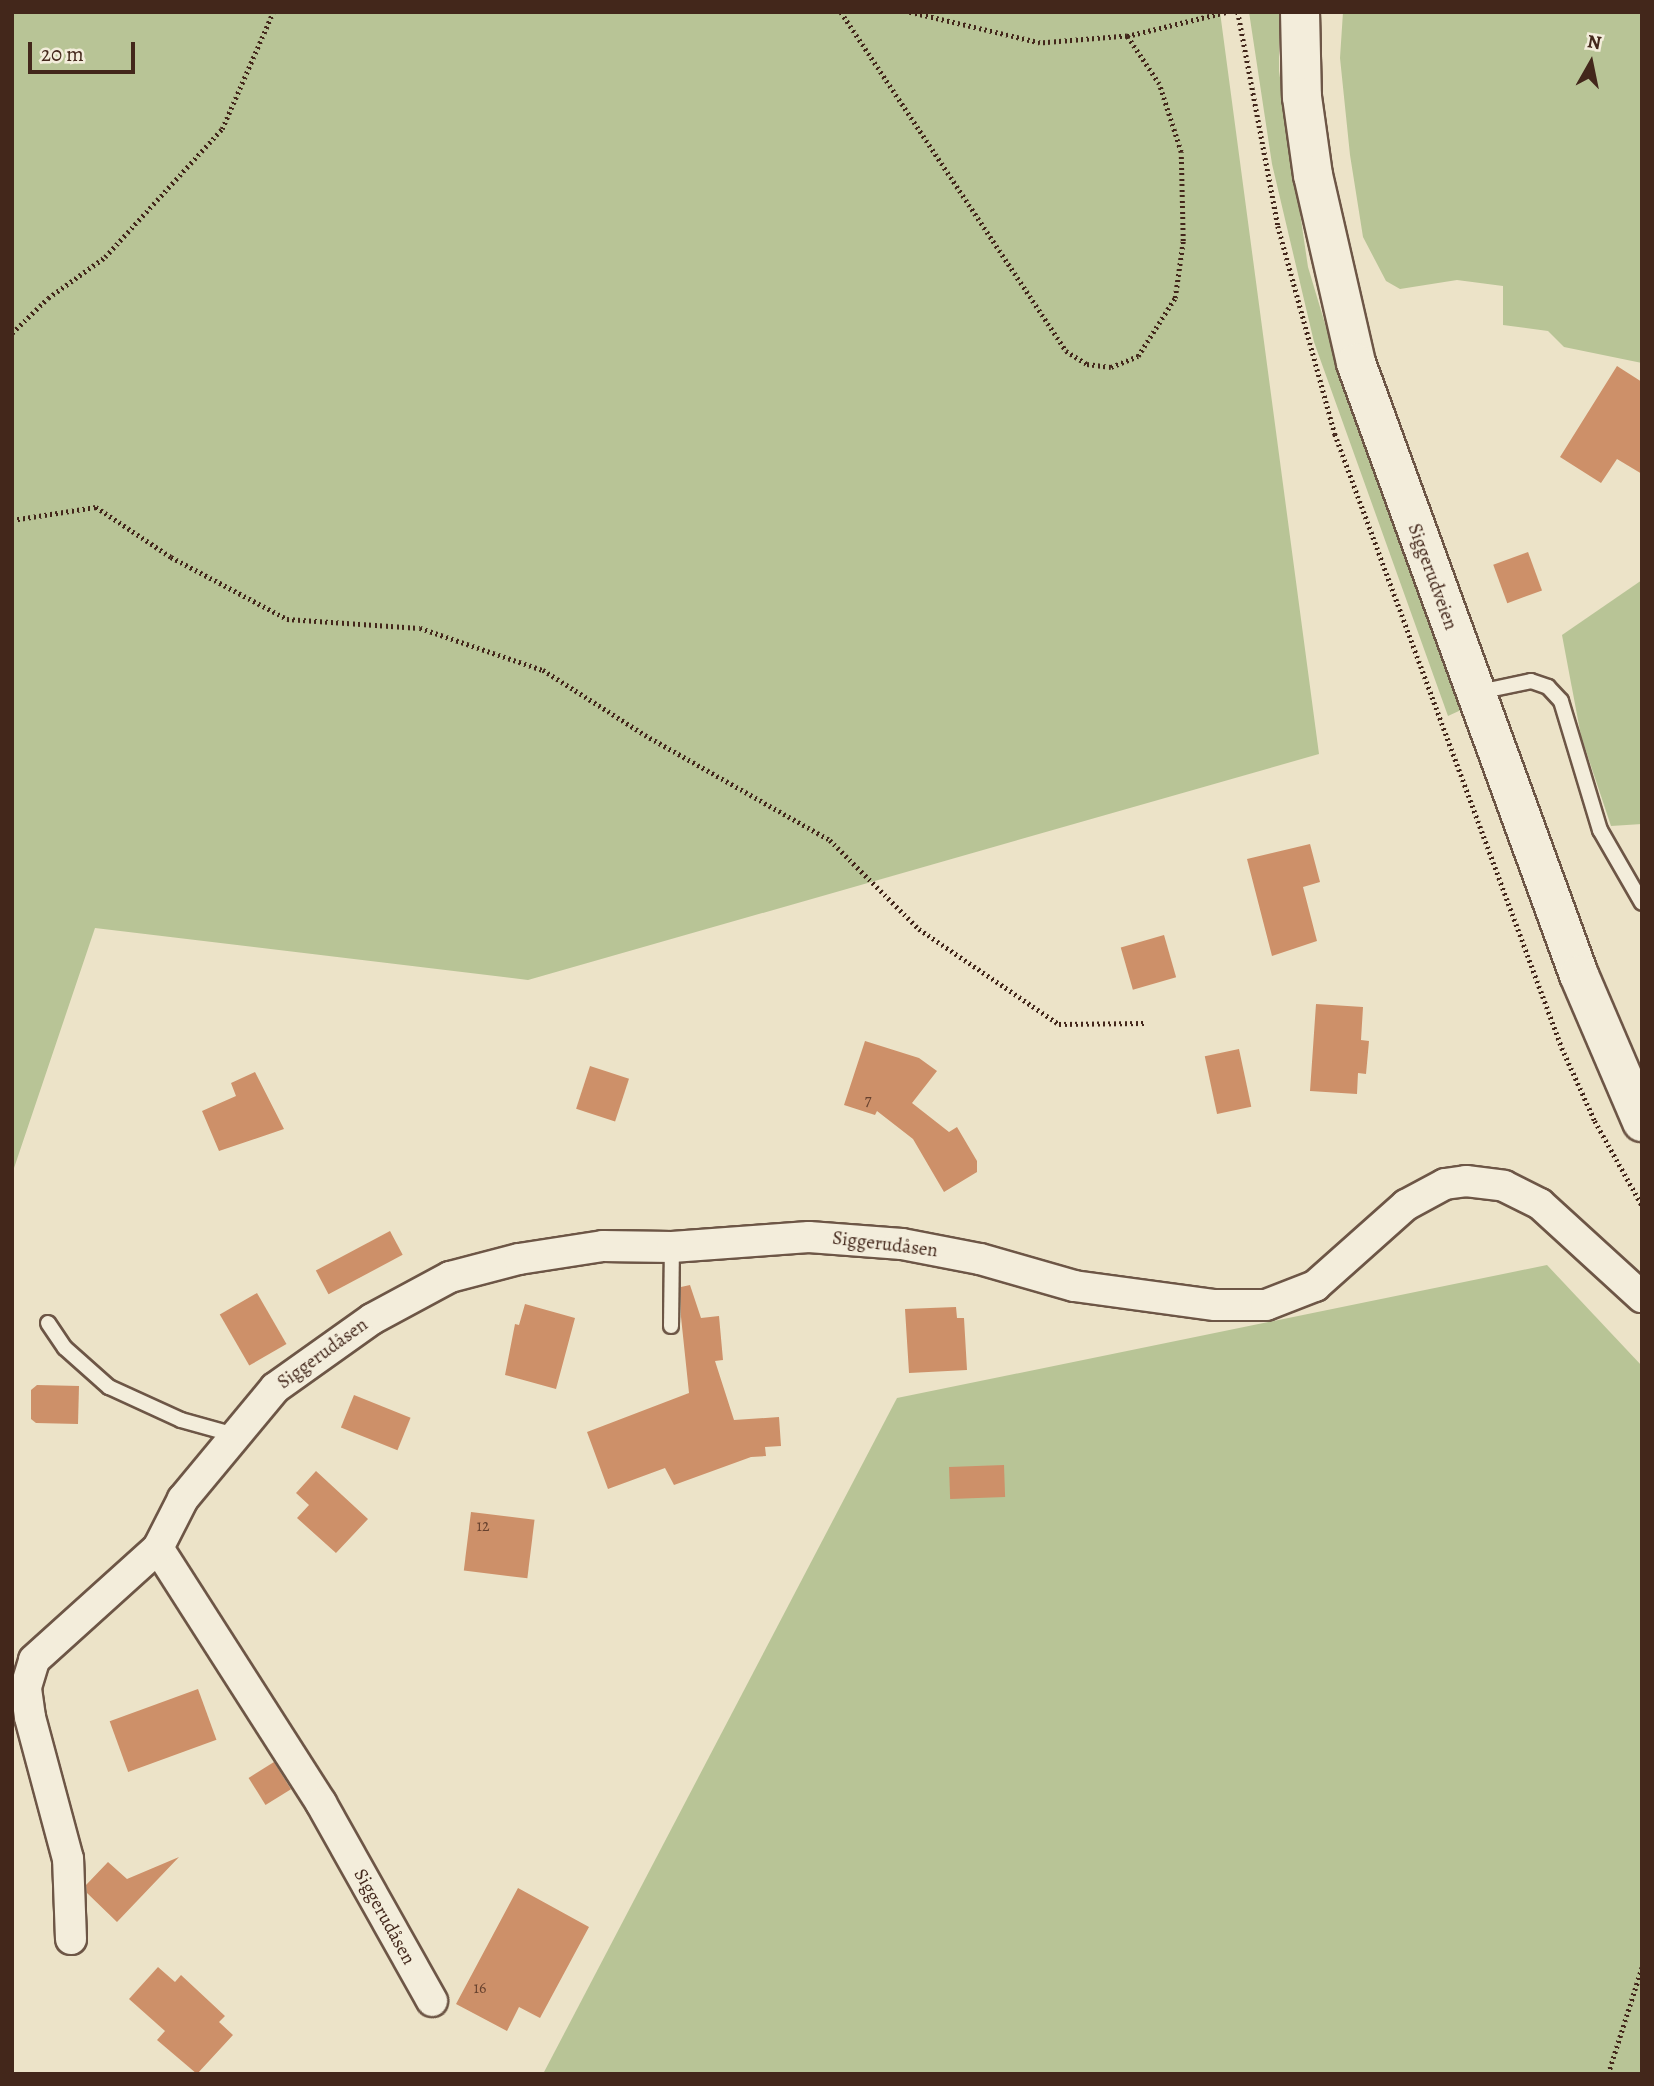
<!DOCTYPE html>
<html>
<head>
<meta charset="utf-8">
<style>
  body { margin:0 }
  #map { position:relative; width:1654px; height:2086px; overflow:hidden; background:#ece3c8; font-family:Alegreya,serif }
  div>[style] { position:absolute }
  .green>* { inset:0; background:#b8c496 }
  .building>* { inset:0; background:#cd9069; transform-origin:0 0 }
  .path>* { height:4.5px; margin-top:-2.25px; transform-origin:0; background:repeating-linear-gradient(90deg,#43271b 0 2px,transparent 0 5.5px) }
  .roads { filter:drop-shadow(2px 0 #6d5646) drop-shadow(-2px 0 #6d5646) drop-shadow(0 2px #6d5646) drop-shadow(0 -2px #6d5646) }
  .lane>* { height:14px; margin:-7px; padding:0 7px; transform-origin:7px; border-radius:7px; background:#f3eddb }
  .street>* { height:30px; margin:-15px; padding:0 15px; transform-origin:15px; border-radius:15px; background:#f3eddb }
  .secondary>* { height:38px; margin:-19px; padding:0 19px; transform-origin:19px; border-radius:19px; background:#f3eddb }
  span { translate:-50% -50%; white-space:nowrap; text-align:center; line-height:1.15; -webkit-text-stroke:6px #f3eddb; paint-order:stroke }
  .number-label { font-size:16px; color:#66412e }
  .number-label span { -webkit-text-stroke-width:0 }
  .street-label { font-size:19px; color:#43271b }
  .frame { position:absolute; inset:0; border:14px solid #43271b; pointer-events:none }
  .north { position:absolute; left:1556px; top:28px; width:70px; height:70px; -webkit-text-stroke:5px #f3eddb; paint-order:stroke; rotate:9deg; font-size:19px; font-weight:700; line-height:28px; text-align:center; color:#43271b }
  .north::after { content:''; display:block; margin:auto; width:24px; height:32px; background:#43271b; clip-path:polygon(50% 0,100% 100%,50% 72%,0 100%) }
  .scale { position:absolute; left:28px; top:42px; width:107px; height:32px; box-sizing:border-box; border:4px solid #43271b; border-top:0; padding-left:9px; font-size:21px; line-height:24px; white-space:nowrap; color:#43271b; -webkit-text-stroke:5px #f3eddb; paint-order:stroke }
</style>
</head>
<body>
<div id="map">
  <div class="green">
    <i style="clip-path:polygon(12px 12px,1220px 12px,1319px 754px,528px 980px,95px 928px,12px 1174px)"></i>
    <i style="clip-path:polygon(1249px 12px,1279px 12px,1279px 71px,1308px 267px,1346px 394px,1461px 710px,1448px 716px,1314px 342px,1272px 164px)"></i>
    <i style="clip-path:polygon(1343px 12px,1642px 12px,1642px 363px,1564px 347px,1548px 331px,1503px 325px,1503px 286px,1457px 280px,1400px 289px,1386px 281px,1363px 237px,1350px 155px,1340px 58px)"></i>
    <i style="clip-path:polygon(1642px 580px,1642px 824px,1611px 826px,1581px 736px,1562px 635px)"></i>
    <i style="clip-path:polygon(1547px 1265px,1642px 1366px,1642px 2074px,543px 2074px,897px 1398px)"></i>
  </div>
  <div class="building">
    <i style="clip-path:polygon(1617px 366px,1642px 382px,1642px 474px,1617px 459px,1601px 483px,1560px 457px)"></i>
    <i style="left:1528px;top:552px;width:41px;height:37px;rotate:70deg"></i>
    <i style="clip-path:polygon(1310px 844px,1320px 882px,1303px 887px,1317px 941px,1272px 956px,1247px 859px)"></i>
    <i style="left:1164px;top:935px;width:44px;height:45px;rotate:74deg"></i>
    <i style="clip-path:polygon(1316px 1004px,1363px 1007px,1361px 1040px,1369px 1041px,1366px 1074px,1358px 1073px,1357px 1094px,1310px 1091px)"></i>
    <i style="clip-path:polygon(865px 1041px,919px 1058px,937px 1071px,912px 1103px,949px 1132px,957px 1127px,977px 1161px,977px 1172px,944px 1192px,913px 1139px,877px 1111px,875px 1115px,844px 1105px)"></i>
    <i style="left:1239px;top:1049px;width:59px;height:35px;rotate:78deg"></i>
    <i style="left:590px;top:1066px;width:41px;height:45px;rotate:18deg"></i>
    <i style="clip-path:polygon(255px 1072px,284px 1129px,219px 1151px,202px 1111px,236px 1096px,231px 1083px)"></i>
    <i style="left:390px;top:1231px;width:27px;height:84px;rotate:62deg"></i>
    <i style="clip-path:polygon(690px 1285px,701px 1318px,719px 1316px,723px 1360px,715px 1361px,734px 1420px,779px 1417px,781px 1446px,765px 1447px,766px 1456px,751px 1457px,674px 1485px,665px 1468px,608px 1489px,587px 1432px,689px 1393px,681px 1317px,681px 1287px)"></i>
    <i style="left:257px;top:1293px;width:59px;height:43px;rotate:60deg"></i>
    <i style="clip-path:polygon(525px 1304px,575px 1318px,556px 1389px,505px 1375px,515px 1324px,519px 1325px)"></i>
    <i style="clip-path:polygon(956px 1307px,957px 1318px,964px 1318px,967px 1370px,909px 1373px,905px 1309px)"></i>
    <i style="clip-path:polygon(37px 1385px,79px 1386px,78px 1424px,36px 1423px,31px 1419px,31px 1390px)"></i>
    <i style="left:354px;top:1395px;width:61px;height:35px;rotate:22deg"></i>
    <i style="left:1004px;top:1465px;width:32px;height:55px;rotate:88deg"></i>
    <i style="clip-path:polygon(316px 1471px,368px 1519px,336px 1553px,297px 1518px,309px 1505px,296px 1493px)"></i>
    <i style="left:471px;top:1512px;width:64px;height:59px;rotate:7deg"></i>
    <i style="left:198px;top:1689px;width:54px;height:94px;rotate:70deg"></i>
    <i style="left:274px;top:1762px;width:32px;height:30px;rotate:58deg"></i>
    <i style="clip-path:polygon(179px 1857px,117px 1922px,87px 1893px,86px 1885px,108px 1862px,127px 1879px)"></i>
    <i style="clip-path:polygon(518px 1888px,589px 1927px,540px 2018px,519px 2007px,507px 2031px,456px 2004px)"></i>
    <i style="clip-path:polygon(158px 1967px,175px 1982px,181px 1975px,225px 2016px,219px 2022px,233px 2035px,197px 2074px,157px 2040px,165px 2031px,129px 1999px)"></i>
  </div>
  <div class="path">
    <i style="left:841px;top:12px;width:407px;rotate:56.4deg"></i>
    <i style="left:1066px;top:351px;width:25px;rotate:32deg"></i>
    <i style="left:1087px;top:364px;width:24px;rotate:7deg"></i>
    <i style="left:1111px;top:367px;width:29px;rotate:-22deg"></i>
    <i style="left:1138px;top:356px;width:69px;rotate:-57.5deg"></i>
    <i style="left:1175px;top:298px;width:58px;rotate:-82deg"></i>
    <i style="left:1183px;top:241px;width:89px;rotate:-91.3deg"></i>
    <i style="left:1181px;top:152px;width:71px;rotate:-107.9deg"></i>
    <i style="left:1159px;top:84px;width:58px;rotate:-123.7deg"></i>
    <i style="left:1127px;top:36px;width:87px;rotate:175.4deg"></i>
    <i style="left:1040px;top:43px;width:135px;rotate:-166.7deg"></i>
    <i style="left:1238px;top:12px;width:218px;rotate:79.4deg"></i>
    <i style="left:1278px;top:226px;width:216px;rotate:74.7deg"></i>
    <i style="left:1335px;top:434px;width:655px;rotate:69.71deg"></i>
    <i style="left:1562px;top:1048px;width:80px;rotate:65.7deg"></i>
    <i style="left:1595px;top:1121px;width:96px;rotate:60.8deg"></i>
    <i style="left:1127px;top:36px;width:102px;rotate:-13.6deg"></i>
    <i style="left:12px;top:333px;width:50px;rotate:-44.2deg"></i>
    <i style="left:48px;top:298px;width:70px;rotate:-35.7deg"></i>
    <i style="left:105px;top:257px;width:173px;rotate:-47.6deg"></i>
    <i style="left:222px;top:129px;width:128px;rotate:-66.4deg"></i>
    <i style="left:12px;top:520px;width:85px;rotate:-8.8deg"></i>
    <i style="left:96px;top:507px;width:90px;rotate:33.7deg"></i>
    <i style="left:171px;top:557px;width:132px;rotate:28.1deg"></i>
    <i style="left:287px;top:619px;width:133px;rotate:3.9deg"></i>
    <i style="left:420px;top:628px;width:130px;rotate:18.9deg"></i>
    <i style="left:543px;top:670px;width:121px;rotate:32.5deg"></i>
    <i style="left:645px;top:735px;width:213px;rotate:29.6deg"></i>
    <i style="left:830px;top:840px;width:126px;rotate:45deg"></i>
    <i style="left:919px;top:929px;width:169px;rotate:34.2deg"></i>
    <i style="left:1059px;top:1024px;width:85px;rotate:-0.7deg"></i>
    <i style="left:1608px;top:2074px;width:112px;rotate:-72.4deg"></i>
  </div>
  <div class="roads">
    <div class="lane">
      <i style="left:1479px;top:692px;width:53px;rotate:-11.9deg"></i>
      <i style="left:1531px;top:681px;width:18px;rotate:19deg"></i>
      <i style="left:1548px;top:687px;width:19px;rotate:47deg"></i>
      <i style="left:1561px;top:701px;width:135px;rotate:73.2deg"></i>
      <i style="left:1600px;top:830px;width:84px;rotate:60.1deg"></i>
      <i style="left:48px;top:1323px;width:30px;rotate:56deg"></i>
      <i style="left:65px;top:1348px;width:59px;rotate:41.6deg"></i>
      <i style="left:109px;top:1387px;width:79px;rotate:24.6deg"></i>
      <i style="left:181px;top:1420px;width:56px;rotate:15.5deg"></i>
      <i style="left:671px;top:1326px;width:79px;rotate:-89.3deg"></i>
    </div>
    <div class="street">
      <i style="left:158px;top:1548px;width:303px;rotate:57.4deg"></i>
      <i style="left:321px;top:1803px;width:227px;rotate:60.7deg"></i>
      <i style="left:71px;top:1939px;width:80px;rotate:-92.1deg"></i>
      <i style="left:68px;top:1859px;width:147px;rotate:-105deg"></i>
      <i style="left:30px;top:1717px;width:30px;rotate:-98deg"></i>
      <i style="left:26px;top:1687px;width:28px;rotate:-73deg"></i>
      <i style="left:34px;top:1660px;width:167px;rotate:-42.1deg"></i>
      <i style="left:158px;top:1548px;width:55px;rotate:-63deg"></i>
      <i style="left:183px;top:1499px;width:144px;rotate:-50.3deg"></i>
      <i style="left:275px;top:1388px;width:119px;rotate:-35.4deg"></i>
      <i style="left:372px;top:1319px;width:89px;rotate:-28.3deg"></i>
      <i style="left:450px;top:1277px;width:71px;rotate:-14.6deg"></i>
      <i style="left:519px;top:1259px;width:85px;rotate:-8.8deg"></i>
      <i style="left:603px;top:1246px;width:69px;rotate:0.8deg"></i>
      <i style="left:672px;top:1247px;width:137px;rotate:-4.2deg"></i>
      <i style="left:809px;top:1237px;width:93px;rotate:4.3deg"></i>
      <i style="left:902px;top:1244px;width:79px;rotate:10.9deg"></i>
      <i style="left:980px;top:1259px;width:98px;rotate:16deg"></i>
      <i style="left:1074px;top:1286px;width:142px;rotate:7.7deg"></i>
      <i style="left:1215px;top:1305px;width:51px"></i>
      <i style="left:1266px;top:1305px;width:53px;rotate:-21.2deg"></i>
      <i style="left:1315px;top:1286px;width:122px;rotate:-41.7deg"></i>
      <i style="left:1406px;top:1205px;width:44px;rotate:-28.3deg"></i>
      <i style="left:1445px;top:1184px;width:21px;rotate:-8deg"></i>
      <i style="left:1466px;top:1181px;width:38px;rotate:7deg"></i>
      <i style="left:1504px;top:1186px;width:40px;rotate:26.6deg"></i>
      <i style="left:1540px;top:1204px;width:138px;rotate:42.4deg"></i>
    </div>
    <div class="secondary">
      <i style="left:1300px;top:12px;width:85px;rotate:88.7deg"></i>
      <i style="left:1302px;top:97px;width:79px;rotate:82deg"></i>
      <i style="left:1313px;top:175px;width:193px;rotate:77.1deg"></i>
      <i style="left:1356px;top:363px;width:651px;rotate:69.98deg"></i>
      <i style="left:1579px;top:975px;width:160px;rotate:66.8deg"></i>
    </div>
  </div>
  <div class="number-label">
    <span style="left:868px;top:1100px">7</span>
    <span style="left:483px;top:1526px">12</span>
    <span style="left:480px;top:1988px">16</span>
  </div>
  <div class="street-label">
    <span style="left:1432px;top:577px;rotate:70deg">Siggerudveien</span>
    <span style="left:885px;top:1245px;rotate:7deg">Siggerudåsen</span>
    <span style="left:323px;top:1354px;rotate:-36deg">Siggerudåsen</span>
    <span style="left:384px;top:1917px;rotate:61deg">Siggerudåsen</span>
  </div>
  <div class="frame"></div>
  <div class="north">N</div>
  <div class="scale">20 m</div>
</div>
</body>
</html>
